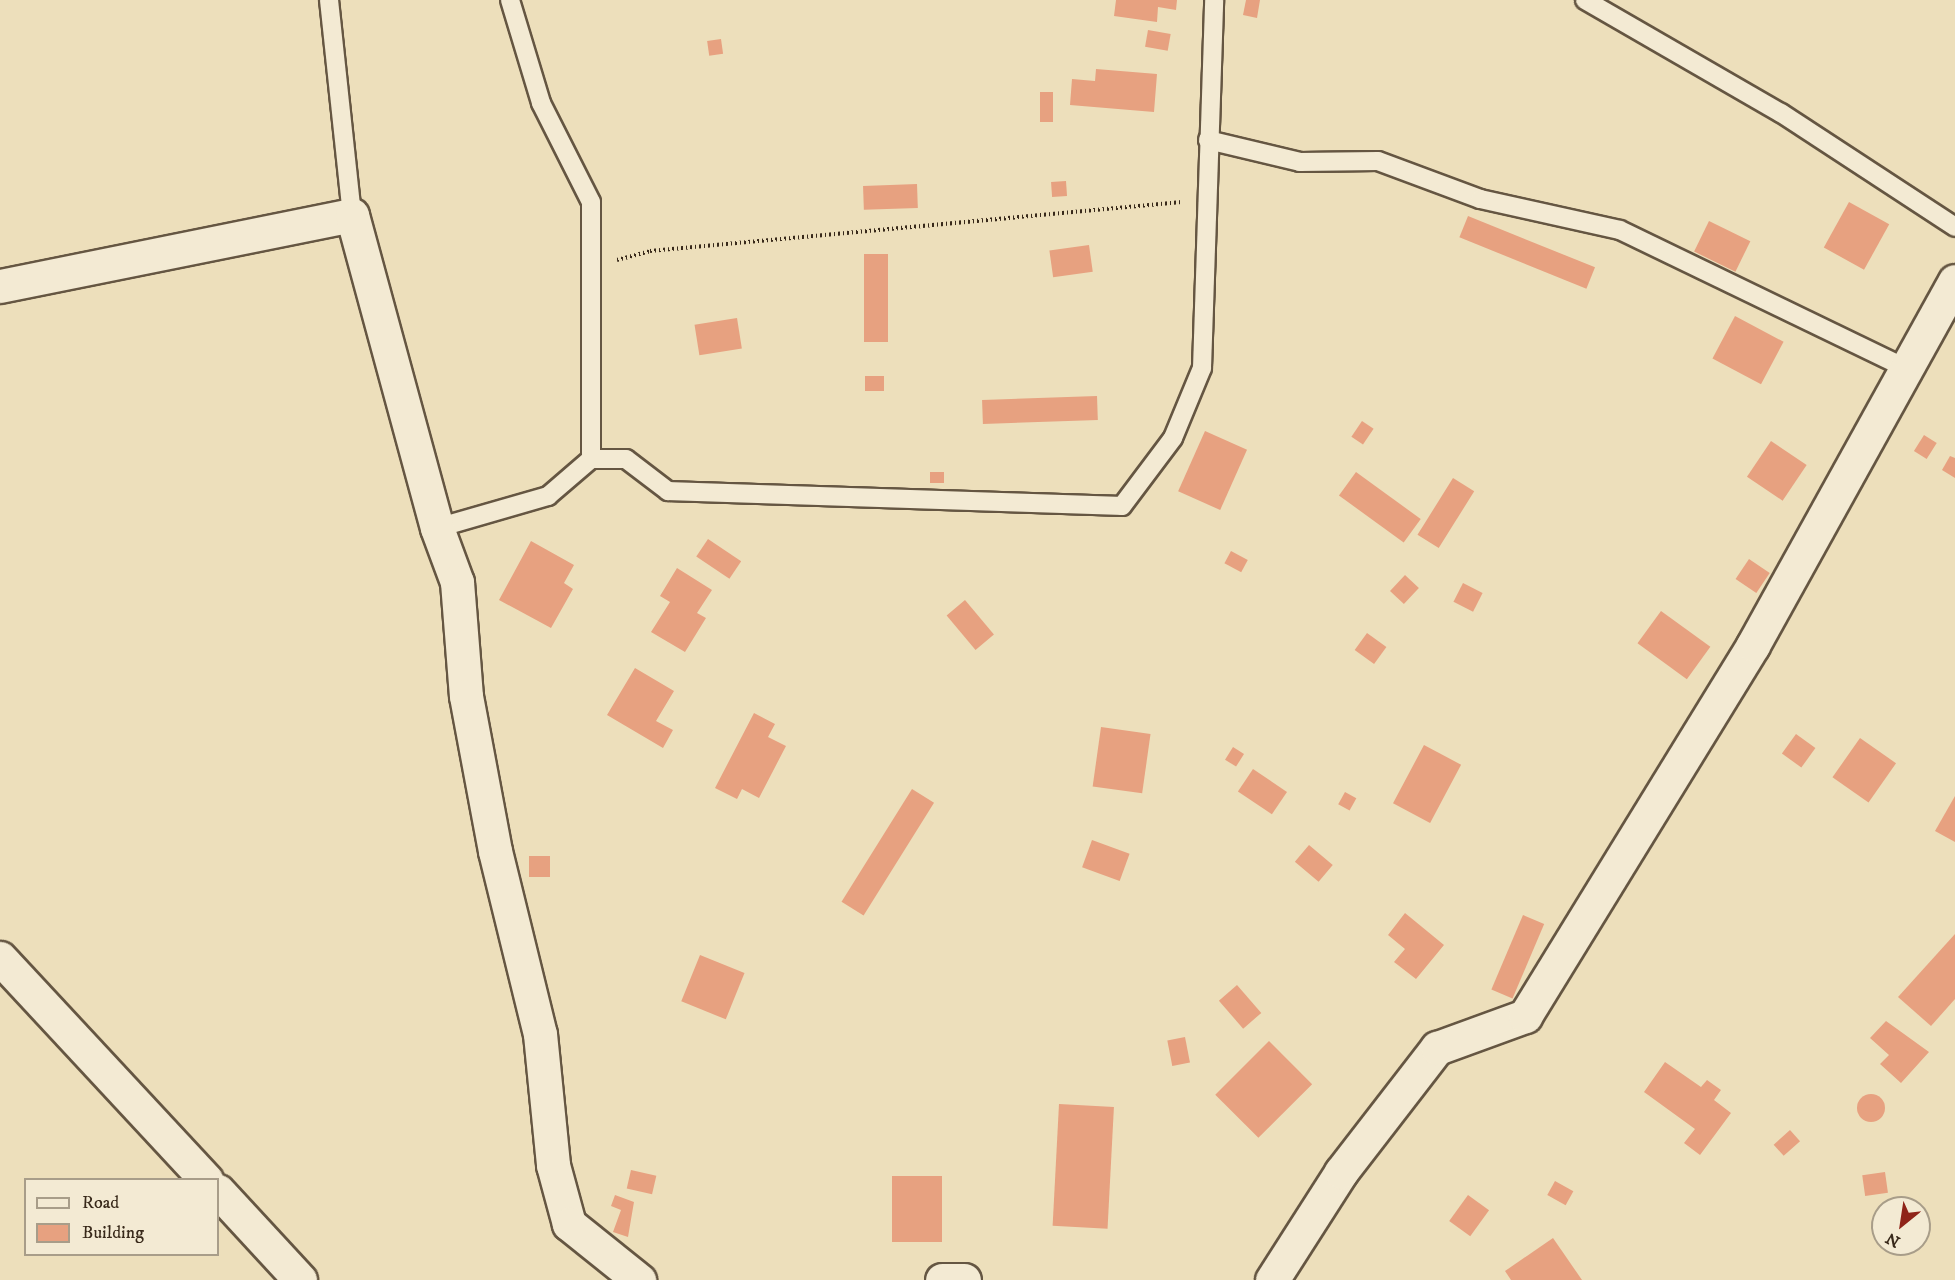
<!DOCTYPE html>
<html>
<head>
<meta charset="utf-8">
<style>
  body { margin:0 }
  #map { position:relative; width:1955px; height:1280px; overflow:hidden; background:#eddfbb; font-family:"IM FELL DW Pica",serif }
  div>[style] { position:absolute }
  .building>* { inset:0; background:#e7a180; transform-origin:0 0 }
  .round { border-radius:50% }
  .path>* { height:4px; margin-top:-2px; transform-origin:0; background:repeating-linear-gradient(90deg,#38291a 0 1.5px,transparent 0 4.5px) }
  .roads { filter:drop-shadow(2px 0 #655642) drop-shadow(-2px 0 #655642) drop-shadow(0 2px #655642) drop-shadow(0 -2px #655642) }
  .service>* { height:18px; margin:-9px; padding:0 9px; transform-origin:9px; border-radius:9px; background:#f3ead3 }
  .minor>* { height:33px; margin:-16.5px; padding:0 16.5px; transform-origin:16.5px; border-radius:16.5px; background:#f3ead3 }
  span { translate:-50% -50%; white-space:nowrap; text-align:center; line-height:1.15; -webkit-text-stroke:5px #f3ead3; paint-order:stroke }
  .legend { position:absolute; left:24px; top:1178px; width:195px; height:78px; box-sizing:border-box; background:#f3ead3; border:2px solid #a89d89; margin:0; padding:8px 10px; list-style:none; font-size:18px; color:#38291a }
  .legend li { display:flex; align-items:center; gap:12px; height:30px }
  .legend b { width:30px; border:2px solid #a89d89 }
  .north { position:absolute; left:1871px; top:1196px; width:60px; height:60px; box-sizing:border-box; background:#f3ead3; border:2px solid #a89d89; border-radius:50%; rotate:210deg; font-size:16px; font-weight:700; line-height:24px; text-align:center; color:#38291a }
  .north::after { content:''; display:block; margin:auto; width:21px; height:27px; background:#8f2418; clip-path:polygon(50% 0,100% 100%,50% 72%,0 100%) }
</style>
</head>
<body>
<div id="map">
  <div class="building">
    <i style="clip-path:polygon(1116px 0,1177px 0,1176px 10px,1158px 7px,1157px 22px,1114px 16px)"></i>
    <i style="clip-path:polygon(1246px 0,1260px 0,1257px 18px,1243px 15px)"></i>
    <i style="left:1148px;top:30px;width:23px;height:17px;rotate:10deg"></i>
    <i style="left:721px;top:39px;width:15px;height:14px;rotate:82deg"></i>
    <i style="clip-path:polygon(1096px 69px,1157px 74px,1154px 112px,1070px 105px,1072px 79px,1095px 81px)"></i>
    <i style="left:1040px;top:92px;width:13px;height:30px"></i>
    <i style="left:1066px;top:181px;width:15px;height:15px;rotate:86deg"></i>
    <i style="left:917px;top:184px;width:24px;height:54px;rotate:88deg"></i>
    <i style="left:1849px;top:202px;width:46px;height:52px;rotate:29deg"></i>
    <i style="left:1468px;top:216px;width:137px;height:23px;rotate:22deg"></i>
    <i style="left:1709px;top:221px;width:46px;height:34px;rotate:26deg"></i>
    <i style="left:1089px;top:245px;width:27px;height:40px;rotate:82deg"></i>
    <i style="left:864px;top:254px;width:24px;height:88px"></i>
    <i style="left:1735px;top:316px;width:55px;height:48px;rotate:28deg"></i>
    <i style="left:737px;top:318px;width:31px;height:43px;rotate:81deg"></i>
    <i style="left:865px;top:376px;width:19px;height:15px"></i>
    <i style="left:1097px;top:396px;width:24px;height:115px;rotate:88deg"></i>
    <i style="left:1362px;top:421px;width:14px;height:19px;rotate:34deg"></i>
    <i style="left:1205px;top:431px;width:46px;height:66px;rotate:24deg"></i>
    <i style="left:1924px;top:435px;width:15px;height:19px;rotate:32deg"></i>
    <i style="left:1771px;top:441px;width:43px;height:43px;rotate:34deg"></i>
    <i style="clip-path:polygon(1950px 456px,1955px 458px,1955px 478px,1942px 470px)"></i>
    <i style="left:930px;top:472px;width:14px;height:11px"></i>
    <i style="left:1356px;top:472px;width:80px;height:29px;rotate:36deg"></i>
    <i style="left:1453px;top:478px;width:25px;height:67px;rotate:32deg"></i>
    <i style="left:708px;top:539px;width:40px;height:21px;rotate:34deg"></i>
    <i style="clip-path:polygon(531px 541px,574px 565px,564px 583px,573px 589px,551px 628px,499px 600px)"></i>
    <i style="left:1231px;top:551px;width:19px;height:14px;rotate:28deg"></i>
    <i style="left:1749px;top:559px;width:25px;height:24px;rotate:34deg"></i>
    <i style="clip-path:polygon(677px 568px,712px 590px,697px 613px,706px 618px,685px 652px,651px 632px,670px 602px,660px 596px)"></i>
    <i style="left:1405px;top:575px;width:19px;height:22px;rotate:43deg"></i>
    <i style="left:1463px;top:583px;width:22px;height:21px;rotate:27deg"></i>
    <i style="left:965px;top:600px;width:45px;height:24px;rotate:50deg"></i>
    <i style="left:1661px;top:611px;width:61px;height:40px;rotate:36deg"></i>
    <i style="left:1367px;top:633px;width:24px;height:21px;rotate:36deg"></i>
    <i style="clip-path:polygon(635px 668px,674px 691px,656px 721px,673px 730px,663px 748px,607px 715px)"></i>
    <i style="clip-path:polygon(754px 713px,775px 724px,768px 737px,786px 746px,759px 798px,742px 789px,737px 799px,715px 788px)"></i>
    <i style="left:1101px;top:727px;width:50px;height:60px;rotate:8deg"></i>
    <i style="left:1796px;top:734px;width:24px;height:24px;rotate:36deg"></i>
    <i style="left:1860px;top:738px;width:44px;height:48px;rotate:35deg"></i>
    <i style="left:1424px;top:745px;width:42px;height:66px;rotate:28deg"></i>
    <i style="left:1233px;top:747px;width:13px;height:15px;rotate:32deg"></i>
    <i style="left:1253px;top:769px;width:41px;height:27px;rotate:34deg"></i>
    <i style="left:912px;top:789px;width:26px;height:133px;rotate:32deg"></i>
    <i style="left:1345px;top:792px;width:13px;height:14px;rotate:29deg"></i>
    <i style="clip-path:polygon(1955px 796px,1955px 842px,1935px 831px)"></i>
    <i style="left:1092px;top:840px;width:40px;height:29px;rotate:20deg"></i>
    <i style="left:1309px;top:845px;width:31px;height:22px;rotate:40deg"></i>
    <i style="left:529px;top:856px;width:21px;height:21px"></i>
    <i style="clip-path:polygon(1405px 913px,1444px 945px,1416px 979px,1394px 962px,1405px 949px,1388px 935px)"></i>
    <i style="left:1523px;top:915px;width:23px;height:81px;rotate:23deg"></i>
    <i style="clip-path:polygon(1955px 934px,1955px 999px,1931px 1026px,1898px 997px)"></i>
    <i style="left:700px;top:955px;width:48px;height:50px;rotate:22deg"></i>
    <i style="left:1237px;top:985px;width:37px;height:24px;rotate:49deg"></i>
    <i style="clip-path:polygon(1886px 1021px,1929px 1052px,1901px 1083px,1880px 1064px,1889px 1055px,1870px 1038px)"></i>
    <i style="left:1185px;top:1037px;width:26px;height:18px;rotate:79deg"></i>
    <i style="left:1269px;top:1041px;width:61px;height:76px;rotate:45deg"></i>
    <i style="clip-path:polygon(1665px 1062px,1701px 1087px,1707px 1080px,1721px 1090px,1714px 1100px,1731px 1113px,1700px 1155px,1684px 1143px,1695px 1129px,1644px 1092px)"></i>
    <i class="round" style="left:1857px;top:1094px;width:28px;height:28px"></i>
    <i style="left:1059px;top:1104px;width:55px;height:122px;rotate:3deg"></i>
    <i style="left:1790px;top:1130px;width:15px;height:22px;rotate:48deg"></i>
    <i style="left:631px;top:1170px;width:26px;height:19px;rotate:13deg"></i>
    <i style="left:1885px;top:1172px;width:21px;height:23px;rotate:82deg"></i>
    <i style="left:892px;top:1176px;width:50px;height:66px"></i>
    <i style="left:1555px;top:1181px;width:21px;height:16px;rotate:29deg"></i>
    <i style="clip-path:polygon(615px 1195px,634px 1202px,628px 1237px,613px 1232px,621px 1210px,611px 1206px)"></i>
    <i style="left:1468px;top:1195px;width:26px;height:32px;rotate:36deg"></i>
    <i style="clip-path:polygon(1553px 1238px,1582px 1280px,1511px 1280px,1505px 1271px)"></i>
  </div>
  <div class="path">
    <i style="left:617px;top:260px;width:34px;rotate:-15deg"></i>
    <i style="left:650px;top:251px;width:534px;rotate:-5.26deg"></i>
  </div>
  <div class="roads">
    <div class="service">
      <i style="left:329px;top:0;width:216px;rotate:83.9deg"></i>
      <i style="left:510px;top:0;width:108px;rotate:73.2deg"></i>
      <i style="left:541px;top:103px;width:111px;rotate:63.2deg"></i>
      <i style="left:591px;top:202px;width:257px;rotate:90deg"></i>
      <i style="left:1585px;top:0;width:226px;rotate:30deg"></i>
      <i style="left:1781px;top:113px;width:208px;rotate:33.2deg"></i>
      <i style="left:1208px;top:140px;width:95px;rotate:13.4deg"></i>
      <i style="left:1300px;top:162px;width:78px;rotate:-0.7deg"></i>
      <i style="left:1378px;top:161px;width:109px;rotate:20.4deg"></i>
      <i style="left:1480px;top:199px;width:143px;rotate:12.5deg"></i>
      <i style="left:1620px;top:230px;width:319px;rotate:25.8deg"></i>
      <i style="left:437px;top:528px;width:116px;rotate:-16.1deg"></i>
      <i style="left:548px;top:496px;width:57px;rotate:-40.7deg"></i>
      <i style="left:591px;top:459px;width:35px"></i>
      <i style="left:626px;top:459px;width:53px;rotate:37.3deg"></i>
      <i style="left:668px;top:491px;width:454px;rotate:1.9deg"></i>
      <i style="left:1122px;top:506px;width:85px;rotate:-53.1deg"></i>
      <i style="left:1173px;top:438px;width:76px;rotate:-67.5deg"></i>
      <i style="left:1202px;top:368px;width:368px;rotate:-88.1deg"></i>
    </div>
    <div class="minor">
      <i style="left:0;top:286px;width:359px;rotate:-11.4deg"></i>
      <i style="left:352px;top:215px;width:324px;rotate:74.8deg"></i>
      <i style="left:437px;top:528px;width:58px;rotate:69.7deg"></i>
      <i style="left:457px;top:582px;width:114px;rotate:85.5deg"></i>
      <i style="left:466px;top:696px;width:158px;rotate:79.4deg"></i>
      <i style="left:495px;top:851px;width:188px;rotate:76.2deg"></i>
      <i style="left:540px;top:1034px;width:132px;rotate:84.3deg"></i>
      <i style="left:553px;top:1165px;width:61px;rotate:74.8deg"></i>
      <i style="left:569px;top:1224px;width:90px;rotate:38.7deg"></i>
      <i style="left:0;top:958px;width:303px;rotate:47.1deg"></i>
      <i style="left:218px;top:1191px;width:121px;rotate:47.3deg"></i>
      <i style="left:942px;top:1280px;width:22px"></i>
      <i style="left:1272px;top:1280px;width:128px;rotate:-57.4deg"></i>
      <i style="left:1341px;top:1172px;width:157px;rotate:-52.3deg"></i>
      <i style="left:1437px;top:1048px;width:94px;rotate:-20deg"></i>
      <i style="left:1525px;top:1016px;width:435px;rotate:-58.4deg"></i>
      <i style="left:1753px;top:645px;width:416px;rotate:-61deg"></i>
    </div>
  </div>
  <ul class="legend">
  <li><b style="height:8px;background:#f3ead3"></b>Road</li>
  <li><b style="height:16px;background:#e7a180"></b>Building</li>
  </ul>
  <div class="north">N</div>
</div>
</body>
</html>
